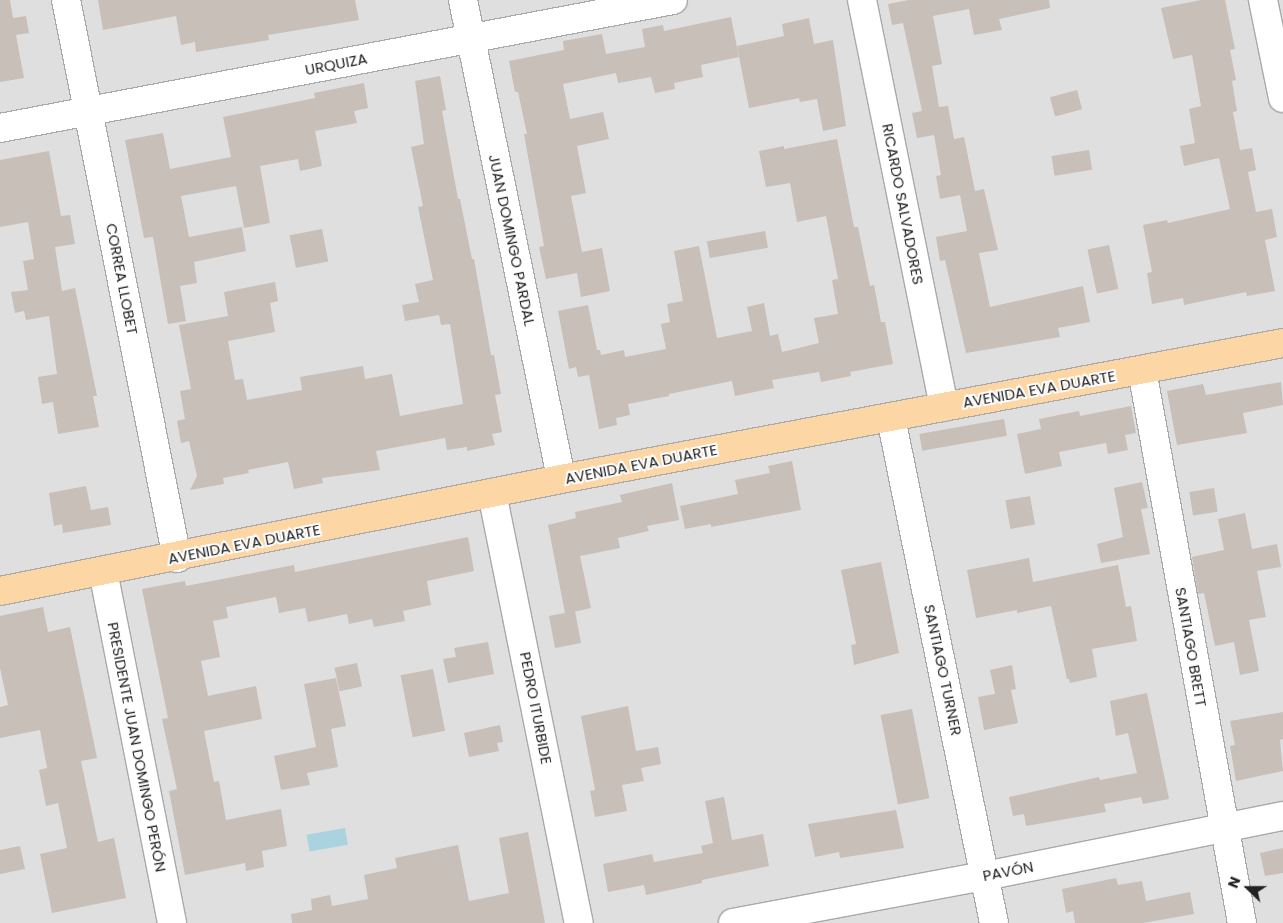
<!DOCTYPE html>
<html>
<head>
<meta charset="utf-8">
<style>
  body { margin:0 }
  #map { position:relative; width:1283px; height:923px; overflow:hidden; background:#f2efe9; font-family:Poppins,sans-serif }
  div>[style] { position:absolute }
  .residential>* { inset:0; background:#e0dfdf; transform-origin:0 0 }
  .water>* { inset:0; background:#aad3df; transform-origin:0 0 }
  .building>* { inset:0; background:#c7bfb8; transform-origin:0 0 }
  .roads { filter:drop-shadow(1px 0 #a9a9a9) drop-shadow(-1px 0 #a9a9a9) drop-shadow(0 1px #a9a9a9) drop-shadow(0 -1px #a9a9a9) }
  .minor>* { height:28px; margin:-14px; padding:0 14px; transform-origin:14px; border-radius:14px; background:#fff }
  .major>* { height:28px; margin:-14px; padding:0 14px; transform-origin:14px; border-radius:14px; background:#fcd6a4 }
  span { translate:-50% -50%; white-space:nowrap; text-align:center; line-height:1.15; -webkit-text-stroke:4px #fff; paint-order:stroke }
  .street-label { font-size:15px; color:#222 }
  .north { position:absolute; left:1223px; top:863px; width:50px; height:50px; -webkit-text-stroke:4px #fff; paint-order:stroke; rotate:292deg; font-size:14px; font-weight:700; line-height:20px; text-align:center; color:#222 }
  .north::after { content:''; display:block; margin:auto; width:18px; height:22px; background:#222; clip-path:polygon(50% 0,100% 100%,50% 72%,0 100%) }
</style>
</head>
<body>
<div id="map">
  <div class="residential">
    <i style="left:0;top:0;width:1283px;height:923px"></i>
  </div>
  <div class="water">
    <i style="left:345px;top:828px;width:17px;height:39px;rotate:80deg"></i>
  </div>
  <div class="building">
    <i style="clip-path:polygon(0 0,10px 0,13px 18px,26px 16px,29px 33px,16px 35px,24px 78px,0 82px)"></i>
    <i style="clip-path:polygon(98px 0,355px 0,359px 20px,268px 35px,269px 40px,196px 52px,195px 42px,181px 45px,176px 16px,103px 30px)"></i>
    <i style="clip-path:polygon(909px 0,1049px 0,1050px 8px,999px 19px,1002px 30px,974px 35px,969px 9px,933px 16px,942px 64px,932px 66px,939px 107px,948px 106px,954px 139px,964px 137px,975px 191px,984px 189px,998px 250px,979px 253px,990px 307px,1083px 286px,1090px 322px,1058px 328px,1060px 337px,966px 353px,945px 260px,940px 261px,936px 237px,967px 231px,960px 195px,940px 199px,936px 176px,941px 175px,934px 135px,917px 138px,912px 113px,922px 111px,903px 23px,892px 25px,888px 4px)"></i>
    <i style="clip-path:polygon(1201px 0,1225px 0,1235px 49px,1230px 50px,1236px 80px,1232px 81px,1237px 111px,1233px 112px,1240px 150px,1252px 148px,1256px 170px,1248px 172px,1256px 212px,1272px 209px,1277px 237px,1265px 240px,1275px 291px,1247px 296px,1246px 292px,1184px 305px,1183px 298px,1152px 304px,1147px 273px,1152px 272px,1143px 225px,1167px 220px,1168px 223px,1230px 209px,1219px 158px,1184px 166px,1180px 146px,1195px 143px,1189px 109px,1201px 106px,1192px 55px,1173px 59px,1161px 8px)"></i>
    <i style="clip-path:polygon(731px 17px,739px 57px,701px 65px,703px 77px,674px 83px,675px 89px,655px 93px,651px 77px,618px 83px,616px 73px,563px 84px,570px 119px,603px 112px,609px 139px,577px 146px,586px 193px,571px 196px,582px 252px,602px 248px,610px 291px,581px 297px,577px 273px,546px 279px,539px 247px,544px 246px,524px 134px,527px 134px,518px 92px,515px 92px,509px 61px,564px 50px,563px 41px,602px 34px,606px 54px,645px 47px,642px 29px,663px 25px,664px 31px)"></i>
    <i style="clip-path:polygon(809px 18px,814px 44px,833px 40px,846px 126px,823px 131px,817px 99px,800px 102px,799px 98px,749px 108px,737px 46px,784px 36px,782px 24px)"></i>
    <i style="clip-path:polygon(440px 76px,446px 110px,442px 111px,458px 199px,460px 199px,472px 259px,474px 259px,491px 355px,494px 355px,501px 394px,495px 395px,502px 432px,492px 434px,495px 445px,467px 451px,467px 447px,447px 450px,445px 438px,376px 451px,380px 470px,322px 478px,323px 483px,294px 489px,288px 462px,248px 470px,249px 473px,223px 478px,224px 484px,190px 490px,197px 476px,189px 441px,181px 443px,177px 421px,185px 419px,180px 391px,191px 389px,179px 325px,228px 316px,224px 292px,275px 282px,278px 301px,270px 303px,275px 332px,228px 341px,235px 380px,243px 379px,247px 400px,302px 390px,300px 377px,363px 366px,365px 379px,392px 374px,400px 416px,463px 404px,450px 324px,441px 325px,439px 315px,405px 321px,402px 305px,419px 302px,415px 284px,433px 280px,418px 207px,423px 206px,411px 147px,424px 144px,415px 81px)"></i>
    <i style="clip-path:polygon(364px 83px,368px 108px,354px 111px,357px 123px,315px 131px,322px 166px,300px 171px,298px 159px,260px 166px,270px 223px,244px 228px,236px 186px,181px 196px,189px 237px,242px 227px,246px 251px,194px 262px,197px 283px,180px 286px,186px 321px,168px 324px,153px 237px,144px 238px,125px 140px,163px 133px,170px 169px,231px 157px,223px 117px,315px 98px,314px 93px)"></i>
    <i style="left:1077px;top:90px;width:20px;height:28px;rotate:75deg"></i>
    <i style="clip-path:polygon(837px 139px,854px 227px,858px 227px,870px 286px,874px 285px,881px 322px,885px 322px,893px 364px,850px 372px,851px 376px,821px 382px,819px 372px,772px 380px,774px 388px,735px 396px,732px 381px,669px 394px,669px 396px,628px 404px,630px 415px,616px 418px,617px 425px,599px 429px,589px 375px,578px 377px,576px 367px,569px 369px,558px 311px,588px 305px,597px 350px,600px 350px,601px 355px,624px 350px,625px 357px,666px 349px,661px 324px,670px 322px,667px 304px,683px 301px,674px 251px,699px 246px,717px 338px,752px 331px,747px 307px,764px 303px,770px 336px,778px 334px,782px 352px,819px 343px,814px 318px,838px 314px,832px 280px,838px 279px,826px 216px,797px 222px,790px 183px,766px 187px,759px 151px,784px 146px,784px 149px)"></i>
    <i style="left:1089px;top:150px;width:20px;height:38px;rotate:81deg"></i>
    <i style="clip-path:polygon(49px 151px,61px 216px,70px 215px,75px 244px,55px 247px,62px 291px,75px 288px,97px 396px,93px 396px,99px 427px,58px 434px,53px 402px,42px 404px,38px 377px,57px 374px,49px 316px,26px 320px,24px 311px,15px 313px,11px 292px,28px 290px,23px 261px,34px 259px,28px 222px,0 227px,0 160px)"></i>
    <i style="left:322px;top:229px;width:33px;height:33px;rotate:79deg"></i>
    <i style="left:765px;top:231px;width:17px;height:59px;rotate:80deg"></i>
    <i style="left:1109px;top:245px;width:45px;height:22px;rotate:78deg"></i>
    <i style="clip-path:polygon(1281px 382px,1283px 405px,1243px 413px,1247px 433px,1177px 445px,1167px 391px,1203px 384px,1206px 395px)"></i>
    <i style="clip-path:polygon(1131px 406px,1136px 433px,1125px 435px,1128px 450px,1108px 454px,1106px 443px,1059px 452px,1062px 466px,1025px 474px,1017px 434px,1041px 429px,1039px 419px,1079px 411px,1080px 416px)"></i>
    <i style="left:1004px;top:419px;width:17px;height:86px;rotate:80deg"></i>
    <i style="clip-path:polygon(792px 461px,801px 510px,711px 527px,711px 524px,685px 529px,680px 506px,738px 494px,735px 480px,770px 473px,768px 466px)"></i>
    <i style="clip-path:polygon(1142px 482px,1148px 508px,1141px 509px,1150px 554px,1101px 563px,1097px 544px,1123px 537px,1114px 488px)"></i>
    <i style="clip-path:polygon(672px 483px,679px 520px,647px 526px,649px 531px,618px 538px,620px 548px,580px 556px,591px 608px,573px 612px,575px 611px,581px 643px,555px 648px,549px 616px,565px 613px,548px 525px,576px 518px,575px 512px,622px 502px,620px 495px)"></i>
    <i style="clip-path:polygon(86px 486px,91px 510px,108px 507px,111px 525px,63px 533px,62px 524px,54px 526px,49px 493px)"></i>
    <i style="left:1214px;top:488px;width:24px;height:25px;rotate:81deg"></i>
    <i style="left:1030px;top:496px;width:29px;height:25px;rotate:80deg"></i>
    <i style="clip-path:polygon(1245px 513px,1252px 549px,1277px 544px,1281px 567px,1257px 571px,1266px 617px,1249px 620px,1259px 671px,1240px 675px,1234px 642px,1215px 646px,1204px 593px,1198px 594px,1192px 557px,1224px 550px,1218px 519px)"></i>
    <i style="clip-path:polygon(468px 537px,474px 571px,427px 581px,431px 605px,403px 611px,405px 621px,374px 627px,372px 619px,349px 624px,347px 614px,308px 622px,305px 608px,279px 613px,276px 597px,226px 607px,228px 618px,213px 621px,220px 657px,201px 661px,208px 696px,256px 686px,262px 719px,204px 731px,214px 782px,219px 781px,226px 820px,281px 809px,287px 846px,262px 851px,264px 867px,246px 871px,245px 863px,185px 875px,169px 791px,177px 789px,162px 719px,168px 718px,142px 589px,185px 581px,186px 586px,294px 565px,295px 572px)"></i>
    <i style="clip-path:polygon(1029px 558px,1033px 582px,1118px 565px,1126px 607px,1131px 606px,1137px 641px,1092px 649px,1097px 677px,1070px 683px,1069px 679px,1067px 679px,1051px 606px,1017px 613px,1017px 610px,976px 618px,967px 570px)"></i>
    <i style="clip-path:polygon(881px 562px,899px 653px,854px 665px,851px 645px,856px 644px,841px 570px)"></i>
    <i style="clip-path:polygon(43px 607px,48px 632px,70px 627px,97px 758px,81px 761px,98px 842px,114px 838px,126px 898px,52px 913px,40px 854px,67px 848px,58px 803px,46px 806px,39px 770px,47px 768px,40px 730px,0 738px,0 707px,8px 705px,0 668px,0 616px)"></i>
    <i style="clip-path:polygon(488px 642px,494px 674px,448px 683px,443px 659px,456px 657px,454px 648px)"></i>
    <i style="left:357px;top:663px;width:24px;height:23px;rotate:78deg"></i>
    <i style="clip-path:polygon(1012px 665px,1016px 689px,1011px 690px,1018px 723px,984px 730px,978px 697px,995px 694px,990px 670px)"></i>
    <i style="left:433px;top:669px;width:63px;height:33px;rotate:79deg"></i>
    <i style="clip-path:polygon(336px 678px,346px 726px,331px 729px,338px 767px,307px 773px,310px 785px,281px 790px,274px 756px,316px 747px,304px 684px)"></i>
    <i style="clip-path:polygon(1147px 693px,1169px 799px,1143px 804px,1141px 797px,1104px 804px,1106px 812px,1026px 826px,1024px 814px,1013px 816px,1009px 797px,1099px 777px,1100px 780px,1137px 773px,1128px 733px,1116px 736px,1110px 701px)"></i>
    <i style="clip-path:polygon(628px 706px,636px 751px,658px 747px,661px 764px,641px 768px,644px 781px,622px 785px,627px 811px,595px 817px,590px 791px,595px 790px,581px 716px)"></i>
    <i style="left:912px;top:709px;width:91px;height:32px;rotate:79deg"></i>
    <i style="clip-path:polygon(1283px 712px,1283px 739px,1280px 740px,1283px 771px,1236px 781px,1230px 746px,1235px 745px,1230px 721px)"></i>
    <i style="clip-path:polygon(500px 725px,503px 742px,497px 743px,499px 751px,469px 757px,464px 733px)"></i>
    <i style="clip-path:polygon(724px 797px,732px 840px,763px 834px,769px 866px,702px 880px,702px 883px,646px 895px,644px 885px,608px 892px,603px 864px,652px 854px,654px 862px,703px 853px,701px 846px,713px 843px,705px 801px)"></i>
    <i style="clip-path:polygon(896px 810px,904px 848px,840px 858px,839px 852px,815px 857px,808px 824px)"></i>
    <i style="clip-path:polygon(528px 832px,545px 923px,292px 923px,291px 914px,312px 910px,311px 899px,330px 895px,332px 906px,368px 899px,364px 875px,397px 868px,395px 858px,458px 845px,469px 901px,509px 893px,499px 838px)"></i>
    <i style="clip-path:polygon(20px 846px,25px 869px,0 874px,0 850px)"></i>
    <i style="clip-path:polygon(1283px 848px,1283px 873px,1265px 876px,1260px 853px)"></i>
    <i style="clip-path:polygon(1116px 878px,1118px 885px,1142px 881px,1146px 901px,1190px 892px,1194px 914px,1143px 923px,1075px 923px,1073px 911px,1066px 913px,1062px 889px)"></i>
  </div>
  <div class="roads">
    <div class="minor">
      <i style="left:66px;top:0;width:569px;rotate:78.75deg"></i>
      <i style="left:463px;top:0;width:489px;rotate:78.4deg"></i>
      <i style="left:862px;top:0;width:415px;rotate:78.6deg"></i>
      <i style="left:1263px;top:0;width:100px;rotate:78.5deg"></i>
      <i style="left:0;top:128px;width:685px;rotate:-10.77deg"></i>
      <i style="left:1142px;top:370px;width:562px;rotate:79.75deg"></i>
      <i style="left:891px;top:418px;width:515px;rotate:78.47deg"></i>
      <i style="left:492px;top:493px;width:439px;rotate:78.6deg"></i>
      <i style="left:103px;top:571px;width:359px;rotate:78.9deg"></i>
      <i style="left:733px;top:923px;width:256px;rotate:-10.6deg"></i>
      <i style="left:985px;top:876px;width:304px;rotate:-11.4deg"></i>
    </div>
    <div class="major">
      <i style="left:0;top:591px;width:572px;rotate:-11.29deg"></i>
      <i style="left:561px;top:479px;width:735px;rotate:-10.67deg"></i>
    </div>
  </div>
  <div class="street-label">
    <span style="left:336px;top:64px;rotate:-11deg">URQUIZA</span>
    <span style="left:903px;top:204px;rotate:79deg">RICARDO SALVADORES</span>
    <span style="left:512px;top:240px;rotate:78deg">JUAN DOMINGO PARDAL</span>
    <span style="left:122px;top:279px;rotate:79deg">CORREA LLOBET</span>
    <span style="left:1039px;top:389px;rotate:-10deg">AVENIDA EVA DUARTE</span>
    <span style="left:641px;top:464px;rotate:-11deg">AVENIDA EVA DUARTE</span>
    <span style="left:244px;top:544px;rotate:-11deg">AVENIDA EVA DUARTE</span>
    <span style="left:1191px;top:647px;rotate:80deg">SANTIAGO BRETT</span>
    <span style="left:943px;top:670px;rotate:78deg">SANTIAGO TURNER</span>
    <span style="left:536px;top:708px;rotate:79deg">PEDRO ITURBIDE</span>
    <span style="left:137px;top:747px;rotate:79deg">PRESIDENTE JUAN DOMINGO PERÓN</span>
    <span style="left:1008px;top:871px;rotate:-11deg">PAVÓN</span>
  </div>
  <div class="north">N</div>
</div>
</body>
</html>
